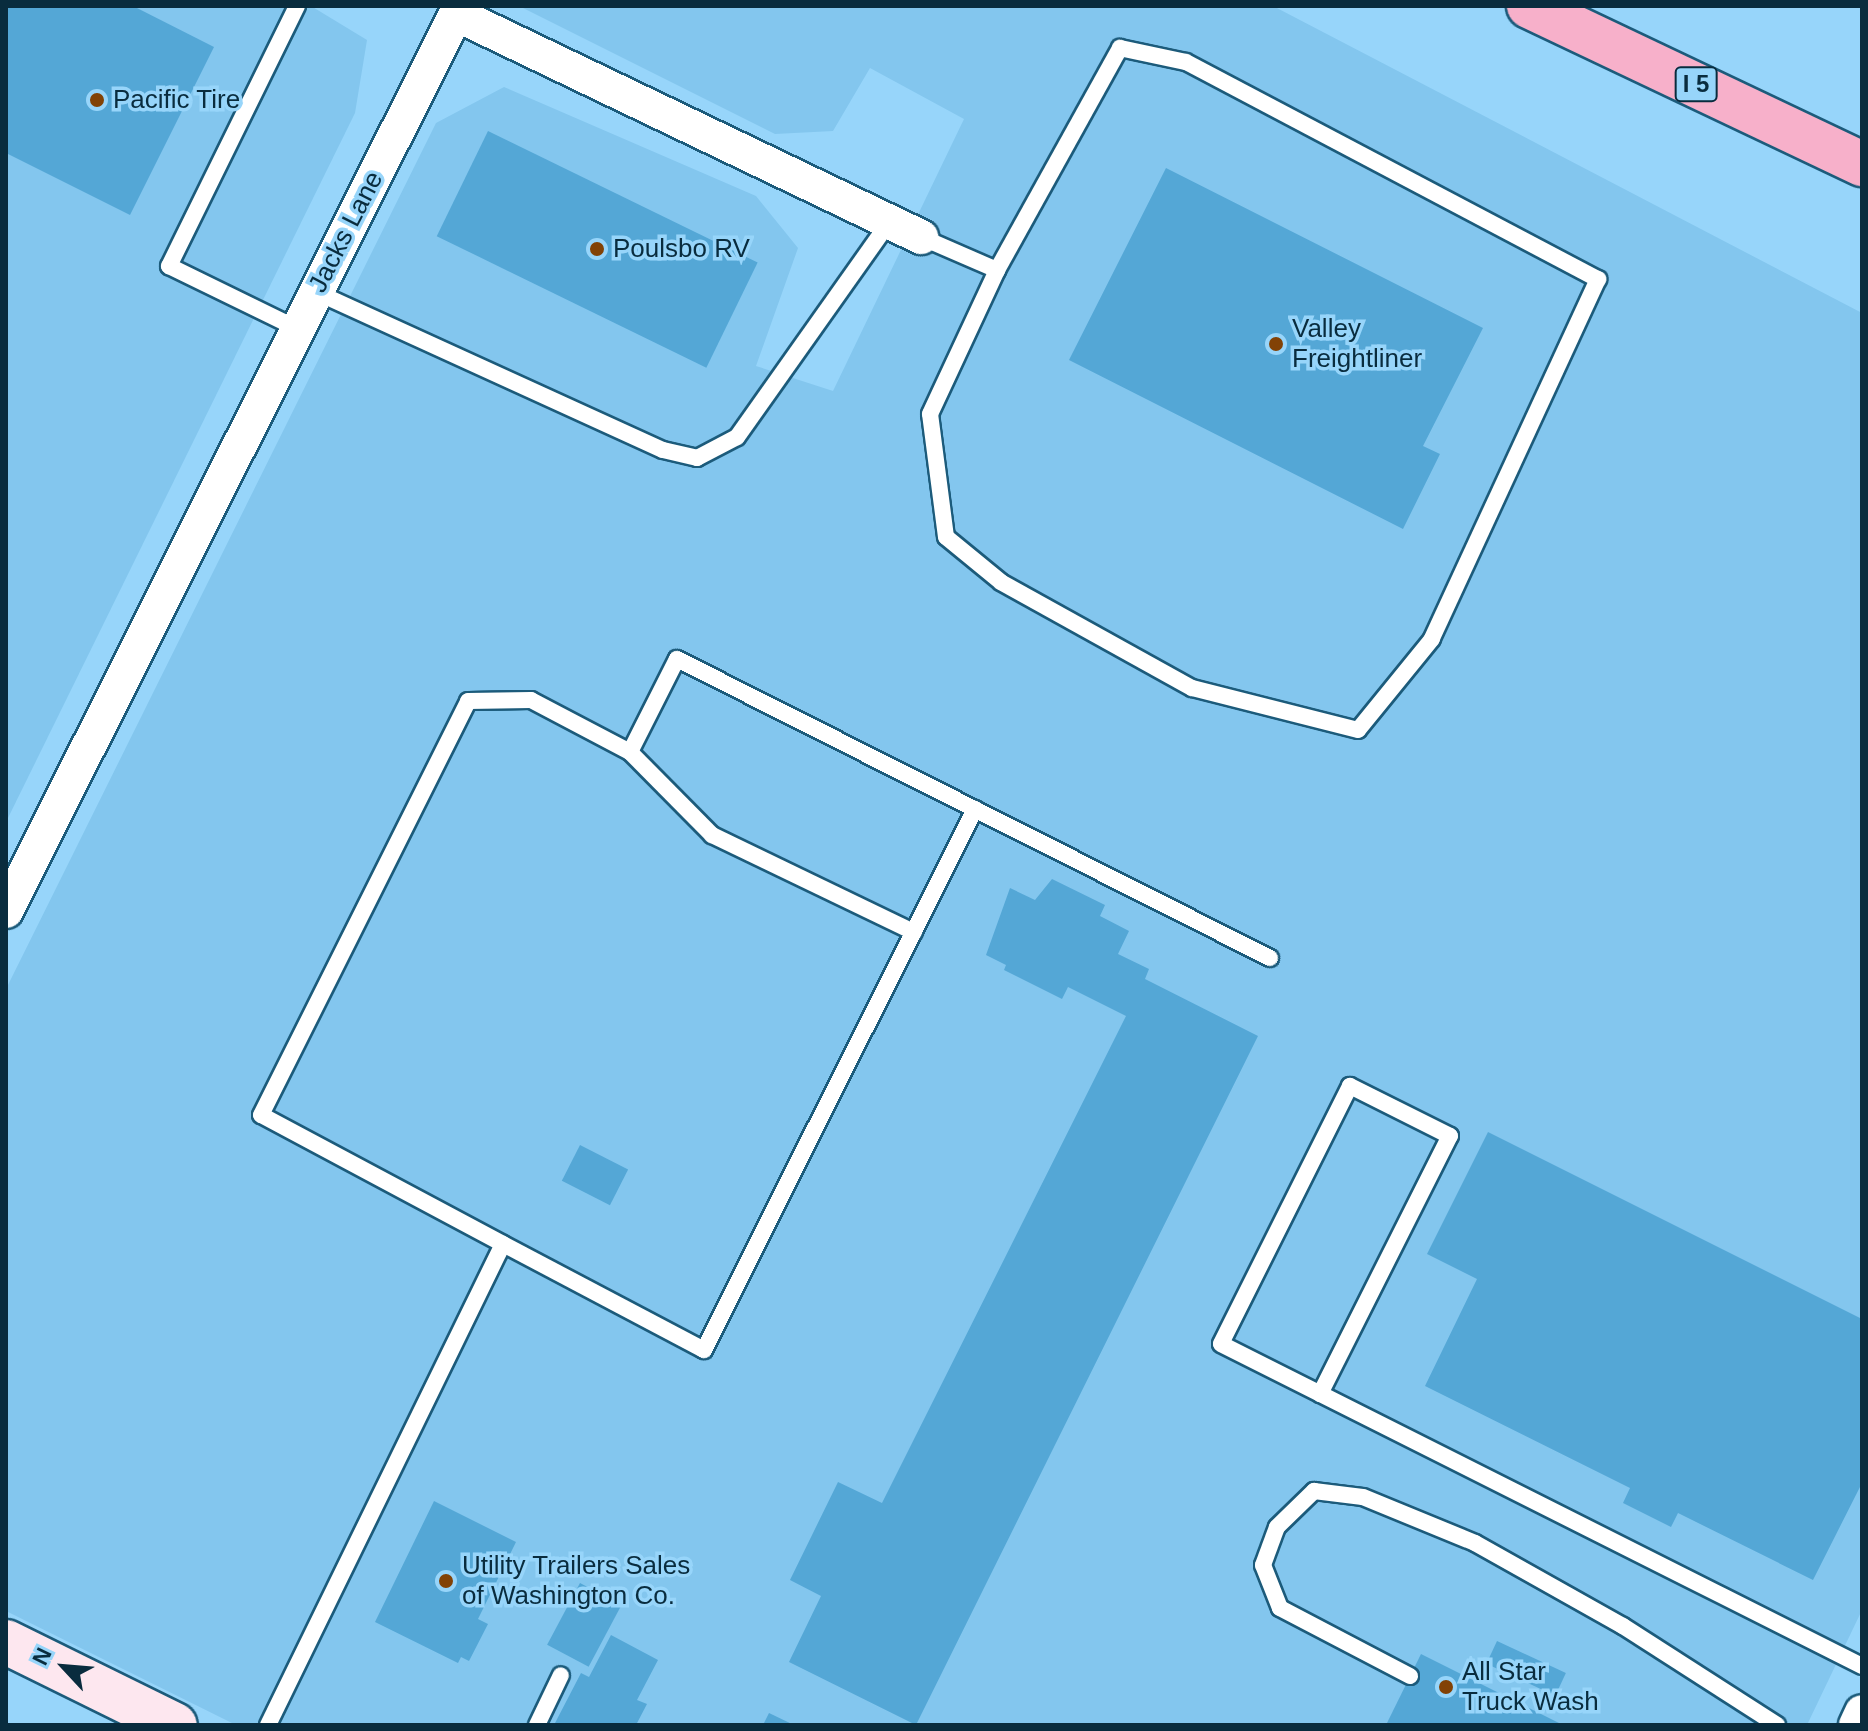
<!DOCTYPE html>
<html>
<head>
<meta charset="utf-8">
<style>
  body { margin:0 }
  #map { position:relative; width:1868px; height:1731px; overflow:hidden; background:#97d5fa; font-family:Helvetica,sans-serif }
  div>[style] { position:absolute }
  .built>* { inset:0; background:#83c6ee }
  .building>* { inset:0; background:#54a7d6; transform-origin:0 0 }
  .roads { filter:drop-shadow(2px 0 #1c5b7b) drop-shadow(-2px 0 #1c5b7b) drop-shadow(0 2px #1c5b7b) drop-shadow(0 -2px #1c5b7b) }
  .lane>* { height:16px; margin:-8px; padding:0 8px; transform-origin:8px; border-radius:8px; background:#fff }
  .street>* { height:34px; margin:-17px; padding:0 17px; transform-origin:17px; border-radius:17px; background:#fff }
  .secondary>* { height:44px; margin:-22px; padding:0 22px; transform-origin:22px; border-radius:22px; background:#fde7ef }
  .highway>* { height:44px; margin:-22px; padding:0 22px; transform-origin:22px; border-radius:22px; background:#f7b0ca }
  .dots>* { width:22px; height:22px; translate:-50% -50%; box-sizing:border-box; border:4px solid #97d5fa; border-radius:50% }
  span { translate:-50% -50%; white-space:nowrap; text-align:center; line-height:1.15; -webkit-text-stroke:7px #97d5fa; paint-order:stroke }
  .shield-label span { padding:2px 6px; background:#97d5fa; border:2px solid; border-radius:6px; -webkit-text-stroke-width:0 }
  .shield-label { font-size:24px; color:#092c3e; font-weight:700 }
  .poi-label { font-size:26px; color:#092c3e }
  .left { translate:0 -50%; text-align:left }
  .street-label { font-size:26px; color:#092c3e }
  .frame { position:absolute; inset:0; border:8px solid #092c3e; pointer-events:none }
  .north { position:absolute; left:24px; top:1627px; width:80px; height:80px; -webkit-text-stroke:6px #97d5fa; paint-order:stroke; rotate:296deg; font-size:22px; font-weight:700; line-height:32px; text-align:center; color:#092c3e }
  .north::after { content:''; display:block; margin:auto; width:28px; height:36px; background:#092c3e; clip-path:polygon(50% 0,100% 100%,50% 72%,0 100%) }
</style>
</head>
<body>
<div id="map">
  <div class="built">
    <i style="clip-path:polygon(6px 6px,311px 6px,367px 40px,355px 113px,6px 822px)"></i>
    <i style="clip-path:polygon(519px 6px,1273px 6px,1862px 313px,1862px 1610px,1807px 1725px,236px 1725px,6px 1611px,6px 989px,436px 123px,504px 87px,756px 196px,798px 248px,756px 366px,833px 391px,964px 119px,870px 68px,833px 131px,775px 134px)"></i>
  </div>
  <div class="building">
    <i style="clip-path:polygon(6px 6px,133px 6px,214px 47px,130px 215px,6px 153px)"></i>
    <i style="left:488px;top:131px;width:300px;height:117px;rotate:26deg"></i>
    <i style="clip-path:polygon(1166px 168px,1483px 328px,1423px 446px,1440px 454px,1403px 529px,1069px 360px)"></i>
    <i style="clip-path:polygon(1052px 879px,1105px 905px,1100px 916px,1129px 931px,1118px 954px,1149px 969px,1145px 979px,1258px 1036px,916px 1725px,789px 1662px,821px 1596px,790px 1580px,838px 1482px,882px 1503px,1126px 1016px,1068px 987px,1062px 999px,1004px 970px,1006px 965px,986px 955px,1010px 888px,1035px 900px)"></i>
    <i style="clip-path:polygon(1488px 1132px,1862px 1319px,1862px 1483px,1813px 1580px,1678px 1513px,1671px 1527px,1623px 1503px,1630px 1488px,1425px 1386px,1477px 1279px,1427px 1254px)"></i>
    <i style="left:580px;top:1145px;width:54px;height:40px;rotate:27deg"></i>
    <i style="clip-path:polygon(434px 1501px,516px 1542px,478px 1619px,488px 1624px,469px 1661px,461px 1657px,458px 1663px,375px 1622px)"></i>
    <i style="left:580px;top:1583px;width:47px;height:70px;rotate:28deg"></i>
    <i style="clip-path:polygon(611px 1635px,658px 1660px,637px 1700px,647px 1704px,636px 1725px,554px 1725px,581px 1673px,589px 1677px)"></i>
    <i style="left:1497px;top:1641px;width:76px;height:25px;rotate:25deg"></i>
    <i style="clip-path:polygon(1421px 1654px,1563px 1725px,1386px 1725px)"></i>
    <i style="clip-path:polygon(769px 1713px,794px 1725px,763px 1725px)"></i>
  </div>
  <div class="roads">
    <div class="lane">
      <i style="left:297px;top:6px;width:290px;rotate:116.2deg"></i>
      <i style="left:169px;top:266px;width:144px;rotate:26deg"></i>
      <i style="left:921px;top:237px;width:83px;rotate:23.5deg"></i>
      <i style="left:997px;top:270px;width:254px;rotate:-61deg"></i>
      <i style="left:1120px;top:48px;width:67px;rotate:12deg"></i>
      <i style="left:1186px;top:62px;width:466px;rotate:27.8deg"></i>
      <i style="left:1598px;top:279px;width:396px;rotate:114.8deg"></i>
      <i style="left:1432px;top:639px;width:117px;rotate:129.1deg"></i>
      <i style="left:1358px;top:730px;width:171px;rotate:-165.8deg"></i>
      <i style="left:1192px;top:688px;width:218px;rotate:-151deg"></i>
      <i style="left:1001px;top:582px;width:71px;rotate:-140.7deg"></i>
      <i style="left:946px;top:537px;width:124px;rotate:-97.4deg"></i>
      <i style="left:930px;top:414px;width:159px;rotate:-65deg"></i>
      <i style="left:316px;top:292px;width:381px;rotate:24.5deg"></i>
      <i style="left:663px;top:450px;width:35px;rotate:13deg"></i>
      <i style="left:697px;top:458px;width:45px;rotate:-27.7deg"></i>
      <i style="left:737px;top:437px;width:263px;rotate:-54.7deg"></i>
      <i style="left:630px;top:752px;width:117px;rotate:45.3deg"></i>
      <i style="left:712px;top:835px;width:224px;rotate:25.7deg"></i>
      <i style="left:503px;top:1244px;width:227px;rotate:27.8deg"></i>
      <i style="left:704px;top:1350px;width:605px;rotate:-63.39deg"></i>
      <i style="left:1320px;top:1394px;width:289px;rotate:-63.3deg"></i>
      <i style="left:1450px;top:1136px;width:112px;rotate:-153.4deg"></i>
      <i style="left:1350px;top:1086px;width:288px;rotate:116.6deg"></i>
      <i style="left:1221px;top:1344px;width:717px;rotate:26.67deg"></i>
      <i style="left:1410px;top:1676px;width:147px;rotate:-152.4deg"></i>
      <i style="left:1280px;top:1608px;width:46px;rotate:-111.6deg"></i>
      <i style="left:1263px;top:1565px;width:40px;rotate:-69.8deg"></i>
      <i style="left:1277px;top:1527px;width:52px;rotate:-44.2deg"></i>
      <i style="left:1314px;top:1491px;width:49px;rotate:7deg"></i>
      <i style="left:1363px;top:1497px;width:121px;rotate:22.3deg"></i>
      <i style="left:1475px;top:1543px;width:170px;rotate:29.3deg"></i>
      <i style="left:1623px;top:1626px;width:183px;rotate:32.7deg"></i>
      <i style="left:268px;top:1725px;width:535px;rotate:-63.96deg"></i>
      <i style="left:503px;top:1244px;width:274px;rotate:-151.9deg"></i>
      <i style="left:261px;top:1115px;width:463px;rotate:-63.4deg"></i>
      <i style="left:468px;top:701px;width:63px;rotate:-0.9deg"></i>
      <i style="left:531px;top:700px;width:112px;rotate:27.7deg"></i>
      <i style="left:630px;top:752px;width:104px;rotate:-63.2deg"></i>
      <i style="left:677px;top:659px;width:664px;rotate:26.76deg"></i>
      <i style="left:537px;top:1725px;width:55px;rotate:-64.4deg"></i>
    </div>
    <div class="street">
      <i style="left:6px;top:911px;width:1004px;rotate:-63.36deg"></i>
      <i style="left:456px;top:14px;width:516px;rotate:25.62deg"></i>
      <i style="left:1856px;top:1725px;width:14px;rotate:-65deg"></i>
    </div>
    <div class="secondary">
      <i style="left:6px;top:1642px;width:188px;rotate:26.2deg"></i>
    </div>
    <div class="highway">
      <i style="left:1529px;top:6px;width:369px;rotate:25.4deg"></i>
    </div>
  </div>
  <div class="dots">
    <i style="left:97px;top:100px;background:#824206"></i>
    <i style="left:597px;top:249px;background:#824206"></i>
    <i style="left:1276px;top:344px;background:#824206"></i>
    <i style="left:446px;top:1581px;background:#824206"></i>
    <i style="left:1446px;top:1687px;background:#824206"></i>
  </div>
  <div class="shield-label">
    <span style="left:1696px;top:84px">I 5</span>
  </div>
  <div class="poi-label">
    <span class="left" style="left:113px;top:100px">Pacific Tire</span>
    <span class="left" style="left:613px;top:249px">Poulsbo RV</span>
    <span class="left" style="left:1292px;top:344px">Valley<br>Freightliner</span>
    <span class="left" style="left:462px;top:1581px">Utility Trailers Sales<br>of Washington Co.</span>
    <span class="left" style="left:1462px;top:1687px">All Star<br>Truck Wash</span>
  </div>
  <div class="street-label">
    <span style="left:346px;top:232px;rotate:-63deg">Jacks Lane</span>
  </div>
  <div class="frame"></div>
  <div class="north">N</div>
</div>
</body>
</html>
